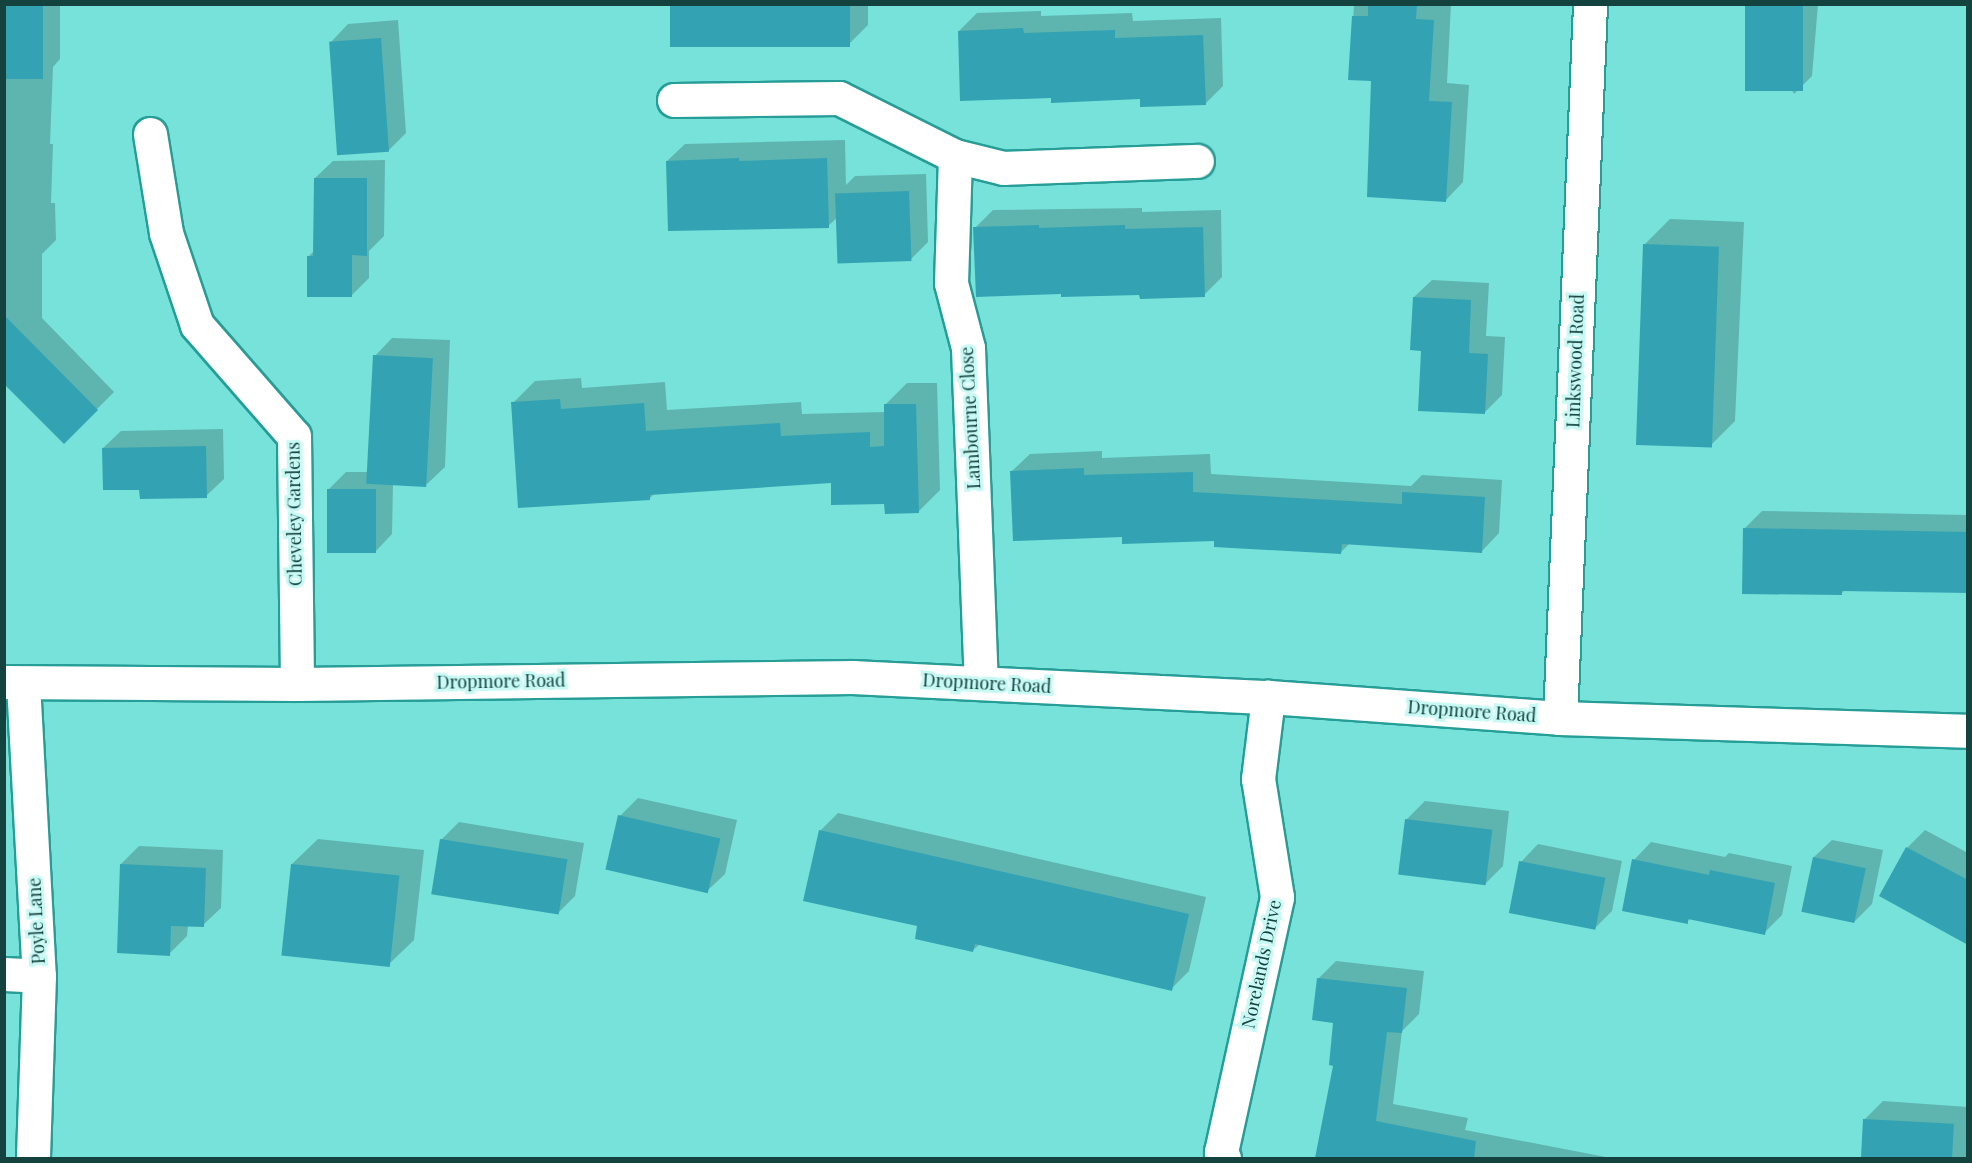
<!DOCTYPE html>
<html>
<head>
<meta charset="utf-8">
<style>
  body { margin:0 }
  #map { position:relative; width:1972px; height:1163px; overflow:hidden; background:#76e2da; font-family:"Playfair Display",serif }
  div>[style] { position:absolute }
  .shadow>* { inset:0; background:#0003 }
  .building>* { inset:0; background:#33a3b4; transform-origin:0 0 }
  .roads { filter:drop-shadow(2px 0 #269d97) drop-shadow(-2px 0 #269d97) drop-shadow(0 2px #269d97) drop-shadow(0 -2px #269d97) }
  .minor>* { height:33px; margin:-16.5px; padding:0 16.5px; transform-origin:16.5px; border-radius:16.5px; background:#fff }
  .tertiary>* { height:33px; margin:-16.5px; padding:0 16.5px; transform-origin:16.5px; border-radius:16.5px; background:#fff }
  span { translate:-50% -50%; white-space:nowrap; text-align:center; line-height:1.15; -webkit-text-stroke:6px #c8f9f4; paint-order:stroke }
  .street-label { font-size:18px; color:#13423f }
  .frame { position:absolute; inset:0; border:6px solid #13423f; pointer-events:none }
</style>
</head>
<body>
<div id="map">
  <div class="shadow">
    <i style="clip-path:polygon(4px 4px,60px 4px,60px 59px,53px 67px,50px 144px,53px 144px,51px 203px,55px 203px,56px 240px,42px 254px,42px 318px,114px 392px,64px 442px,4px 382px)"></i>
    <i style="clip-path:polygon(671px 4px,868px 4px,868px 25px,850px 43px)"></i>
    <i style="clip-path:polygon(1354px 4px,1451px 4px,1447px 83px,1469px 85px,1463px 182px,1446px 200px,1373px 80px,1350px 78px)"></i>
    <i style="clip-path:polygon(1747px 4px,1818px 4px,1812px 76px,1794px 94px)"></i>
    <i style="clip-path:polygon(1041px 11px,1041px 16px,1132px 13px,1133px 21px,1221px 18px,1223px 86px,1205px 104px,1142px 98px,1053px 96px,959px 31px,977px 13px)"></i>
    <i style="clip-path:polygon(398px 20px,406px 133px,388px 151px,331px 42px,348px 24px)"></i>
    <i style="clip-path:polygon(845px 140px,846px 185px,855px 176px,926px 174px,928px 242px,910px 260px,838px 217px,828px 226px,667px 161px,685px 144px)"></i>
    <i style="clip-path:polygon(385px 160px,384px 236px,369px 251px,369px 278px,352px 295px,309px 256px,315px 250px,315px 178px,333px 161px)"></i>
    <i style="clip-path:polygon(1142px 208px,1142px 212px,1221px 210px,1222px 277px,1204px 295px,1141px 293px,975px 228px,993px 210px)"></i>
    <i style="clip-path:polygon(1670px 219px,1744px 222px,1735px 421px,1709px 447px,1644px 245px)"></i>
    <i style="clip-path:polygon(1432px 280px,1489px 283px,1486px 336px,1505px 337px,1502px 395px,1484px 413px,1414px 297px)"></i>
    <i style="clip-path:polygon(392px 338px,450px 340px,445px 467px,427px 484px,393px 483px,392px 534px,375px 552px,328px 490px,346px 472px,370px 472px,375px 356px)"></i>
    <i style="clip-path:polygon(581px 378px,582px 388px,665px 382px,667px 410px,801px 402px,802px 414px,886px 412px,885px 405px,907px 383px,937px 383px,940px 490px,919px 511px,832px 482px,655px 493px,650px 498px,513px 403px,535px 381px)"></i>
    <i style="clip-path:polygon(223px 429px,224px 479px,206px 496px,141px 488px,103px 448px,121px 431px)"></i>
    <i style="clip-path:polygon(1102px 451px,1102px 458px,1210px 454px,1211px 474px,1411px 486px,1422px 475px,1502px 480px,1499px 533px,1482px 551px,1350px 543px,1341px 552px,1216px 539px,1123px 535px,1012px 471px,1030px 454px)"></i>
    <i style="clip-path:polygon(1762px 511px,1968px 515px,1968px 591px,1845px 590px,1841px 594px,1745px 528px)"></i>
    <i style="clip-path:polygon(638px 798px,737px 820px,725px 874px,707px 891px,620px 816px)"></i>
    <i style="clip-path:polygon(1425px 801px,1509px 811px,1503px 866px,1485px 884px,1400px 874px,1407px 819px)"></i>
    <i style="clip-path:polygon(838px 813px,1206px 897px,1189px 971px,1171px 989px,980px 944px,973px 950px,919px 925px,820px 831px)"></i>
    <i style="clip-path:polygon(459px 822px,584px 843px,575px 896px,557px 914px,441px 840px)"></i>
    <i style="clip-path:polygon(1925px 830px,1968px 853px,1968px 943px,1881px 895px,1907px 848px)"></i>
    <i style="clip-path:polygon(318px 839px,424px 850px,414px 940px,388px 965px,292px 864px)"></i>
    <i style="clip-path:polygon(1832px 840px,1883px 850px,1872px 904px,1854px 922px,1814px 857px)"></i>
    <i style="clip-path:polygon(1651px 842px,1725px 857px,1729px 853px,1792px 866px,1782px 915px,1764px 933px,1691px 918px,1687px 922px,1634px 860px)"></i>
    <i style="clip-path:polygon(1538px 844px,1622px 861px,1612px 911px,1594px 929px,1521px 862px)"></i>
    <i style="clip-path:polygon(139px 846px,223px 850px,221px 908px,203px 925px,188px 925px,187px 936px,169px 954px,121px 864px)"></i>
    <i style="clip-path:polygon(1336px 961px,1424px 971px,1419px 1014px,1402px 1031px,1393px 1104px,1468px 1118px,1465px 1130px,1611px 1158px,1317px 1158px,1335px 1064px,1335px 1021px,1319px 978px)"></i>
    <i style="clip-path:polygon(1883px 1101px,1968px 1107px,1968px 1158px,1862px 1158px,1865px 1119px)"></i>
  </div>
  <div class="building">
    <i style="left:4px;top:4px;width:39px;height:75px"></i>
    <i style="left:670px;top:4px;width:180px;height:43px"></i>
    <i style="clip-path:polygon(1368px 4px,1417px 4px,1416px 19px,1434px 20px,1429px 101px,1452px 102px,1446px 202px,1367px 197px,1371px 81px,1348px 80px,1352px 16px,1368px 16px)"></i>
    <i style="left:1745px;top:4px;width:58px;height:87px"></i>
    <i style="clip-path:polygon(1023px 28px,1024px 33px,1115px 30px,1115px 38px,1203px 35px,1206px 105px,1140px 107px,1140px 99px,1051px 103px,1051px 98px,960px 101px,958px 31px)"></i>
    <i style="left:381px;top:38px;width:114px;height:52px;rotate:86deg"></i>
    <i style="clip-path:polygon(739px 158px,739px 161px,827px 158px,829px 228px,668px 231px,666px 161px)"></i>
    <i style="clip-path:polygon(314px 178px,367px 178px,367px 256px,352px 255px,352px 297px,307px 297px,307px 256px,313px 256px)"></i>
    <i style="left:909px;top:191px;width:70px;height:74px;rotate:88deg"></i>
    <i style="clip-path:polygon(1039px 225px,1039px 228px,1125px 225px,1125px 229px,1203px 227px,1205px 297px,1140px 299px,1139px 295px,1061px 297px,1061px 294px,976px 297px,973px 227px)"></i>
    <i style="left:1643px;top:244px;width:76px;height:201px;rotate:2deg"></i>
    <i style="clip-path:polygon(1413px 297px,1471px 300px,1469px 353px,1488px 354px,1485px 414px,1418px 411px,1421px 351px,1410px 350px)"></i>
    <i style="clip-path:polygon(4px 315px,98px 410px,64px 444px,4px 384px)"></i>
    <i style="left:373px;top:355px;width:60px;height:129px;rotate:3deg"></i>
    <i style="clip-path:polygon(560px 399px,561px 409px,644px 403px,646px 431px,780px 423px,781px 436px,870px 432px,870px 447px,884px 446px,884px 404px,916px 404px,919px 513px,885px 514px,884px 504px,831px 505px,831px 483px,650px 495px,650px 500px,518px 508px,511px 402px)"></i>
    <i style="clip-path:polygon(206px 446px,207px 498px,140px 499px,139px 490px,103px 490px,102px 448px)"></i>
    <i style="clip-path:polygon(1084px 468px,1084px 475px,1193px 472px,1193px 492px,1402px 504px,1402px 492px,1485px 497px,1482px 553px,1342px 544px,1341px 554px,1214px 547px,1214px 541px,1122px 544px,1122px 537px,1013px 541px,1010px 471px)"></i>
    <i style="left:327px;top:489px;width:49px;height:64px"></i>
    <i style="clip-path:polygon(1743px 528px,1968px 532px,1968px 593px,1842px 591px,1842px 595px,1742px 594px)"></i>
    <i style="left:618px;top:815px;width:105px;height:56px;rotate:13deg"></i>
    <i style="left:1405px;top:819px;width:88px;height:56px;rotate:7deg"></i>
    <i style="clip-path:polygon(819px 830px,1189px 914px,1172px 991px,975px 944px,973px 952px,915px 939px,917px 926px,803px 901px)"></i>
    <i style="left:440px;top:839px;width:129px;height:56px;rotate:9deg"></i>
    <i style="clip-path:polygon(1906px 847px,1968px 880px,1968px 945px,1879px 896px)"></i>
    <i style="left:1813px;top:857px;width:54px;height:56px;rotate:12deg"></i>
    <i style="clip-path:polygon(1632px 859px,1709px 875px,1710px 870px,1775px 883px,1765px 935px,1688px 919px,1688px 924px,1622px 911px)"></i>
    <i style="left:1519px;top:861px;width:88px;height:53px;rotate:11deg"></i>
    <i style="clip-path:polygon(120px 864px,206px 868px,204px 927px,171px 926px,170px 956px,117px 953px)"></i>
    <i style="left:291px;top:864px;width:109px;height:92px;rotate:6deg"></i>
    <i style="clip-path:polygon(1317px 978px,1407px 988px,1402px 1033px,1387px 1032px,1376px 1121px,1476px 1141px,1474px 1158px,1315px 1158px,1333px 1066px,1329px 1065px,1333px 1023px,1312px 1020px)"></i>
    <i style="left:1863px;top:1119px;width:91px;height:39px;rotate:3deg"></i>
  </div>
  <div class="roads">
    <div class="minor">
      <i style="left:674px;top:100px;width:165px;rotate:-0.7deg"></i>
      <i style="left:839px;top:98px;width:130px;rotate:26.6deg"></i>
      <i style="left:955px;top:156px;width:50px;rotate:13.8deg"></i>
      <i style="left:1004px;top:168px;width:193px;rotate:-2.1deg"></i>
      <i style="left:150px;top:134px;width:100px;rotate:80.8deg"></i>
      <i style="left:166px;top:233px;width:97px;rotate:71.4deg"></i>
      <i style="left:197px;top:325px;width:147px;rotate:48.9deg"></i>
      <i style="left:294px;top:436px;width:248px;rotate:89.3deg"></i>
      <i style="left:955px;top:156px;width:127px;rotate:91.8deg"></i>
      <i style="left:951px;top:283px;width:67px;rotate:75.3deg"></i>
      <i style="left:968px;top:348px;width:334px;rotate:87.8deg"></i>
      <i style="left:23px;top:683px;width:293px;rotate:86.9deg"></i>
      <i style="left:39px;top:976px;width:182px;rotate:91.9deg"></i>
      <i style="left:1560px;top:718px;width:715px;rotate:-87.59deg"></i>
      <i style="left:4px;top:974px;width:35px;rotate:3deg"></i>
      <i style="left:1224px;top:1158px;width:7px;rotate:-117deg"></i>
      <i style="left:1221px;top:1152px;width:261px;rotate:-77.6deg"></i>
      <i style="left:1277px;top:897px;width:120px;rotate:-99.1deg"></i>
      <i style="left:1258px;top:779px;width:83px;rotate:-83deg"></i>
    </div>
    <div class="tertiary">
      <i style="left:4px;top:682px;width:293px;rotate:0.4deg"></i>
      <i style="left:297px;top:684px;width:556px;rotate:-0.72deg"></i>
      <i style="left:853px;top:677px;width:415px;rotate:2.8deg"></i>
      <i style="left:1268px;top:697px;width:293px;rotate:4.1deg"></i>
      <i style="left:1560px;top:718px;width:408px;rotate:1.8deg"></i>
    </div>
  </div>
  <div class="street-label">
    <span style="left:1575px;top:361px;rotate:-88deg">Linkswood Road</span>
    <span style="left:970px;top:418px;rotate:-93deg">Lambourne Close</span>
    <span style="left:294px;top:514px;rotate:-91deg">Cheveley Gardens</span>
    <span style="left:501px;top:681px;rotate:-1deg">Dropmore Road</span>
    <span style="left:987px;top:683px;rotate:3deg">Dropmore Road</span>
    <span style="left:1472px;top:711px;rotate:4deg">Dropmore Road</span>
    <span style="left:36px;top:921px;rotate:-93deg">Poyle Lane</span>
    <span style="left:1261px;top:964px;rotate:-78deg">Norelands Drive</span>
  </div>
  <div class="frame"></div>
</div>
</body>
</html>
